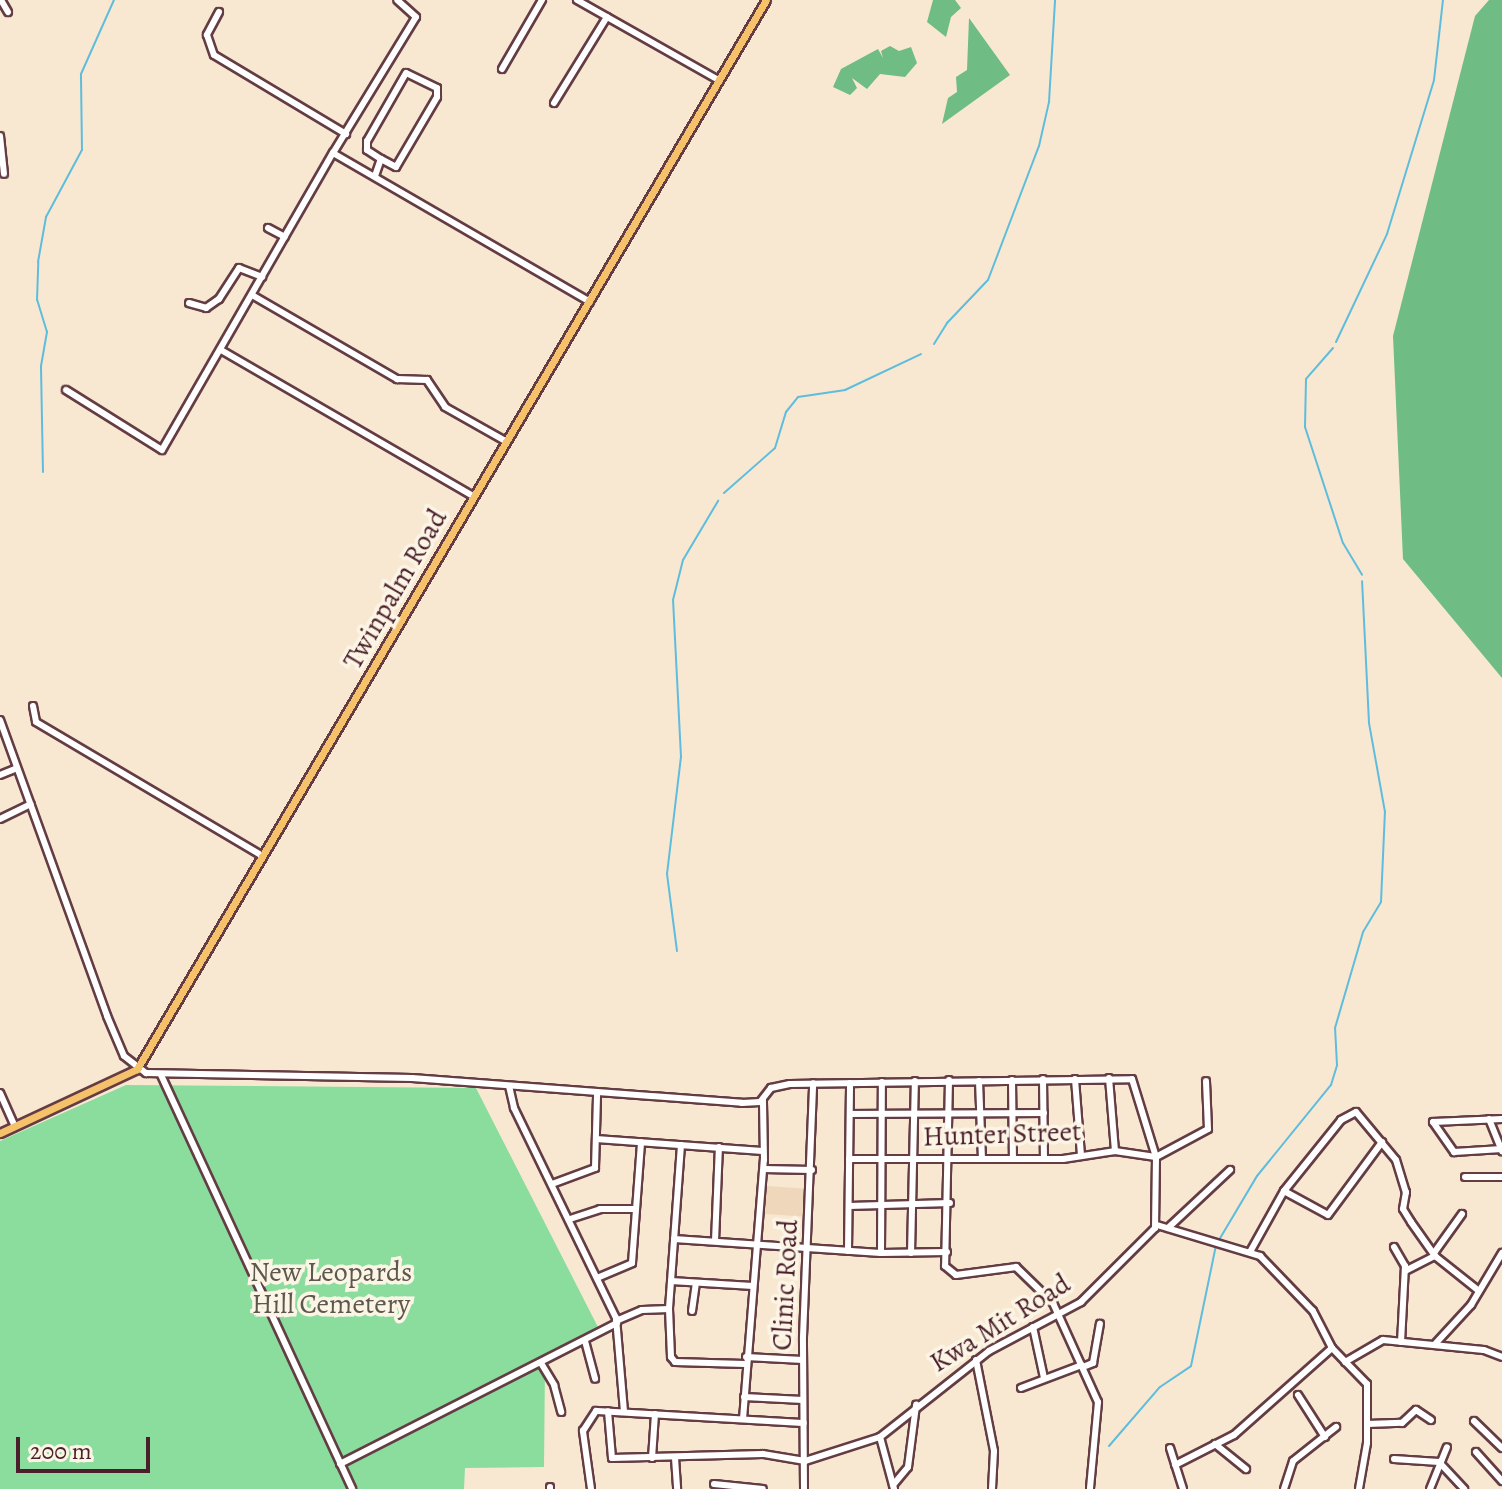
<!DOCTYPE html>
<html>
<head>
<meta charset="utf-8">
<style>
  body { margin:0 }
  #map { position:relative; width:1502px; height:1489px; overflow:hidden; background:#f8e8d2; font-family:Alegreya,serif }
  div>[style] { position:absolute }
  .built>* { inset:0; background:#eed7bb; transform-origin:0 0 }
  .green>* { inset:0; background:#8add9d }
  .forest>* { inset:0; background:#6fbc84 }
  .stream>* { height:2px; margin:-1px; padding:0 1px; transform-origin:1px; border-radius:1px; background:#5ebddc }
  .roads { filter:drop-shadow(2px 0 #643d44) drop-shadow(-2px 0 #643d44) drop-shadow(0 2px #643d44) drop-shadow(0 -2px #643d44) }
  .minor>* { height:6px; margin:-3px; padding:0 3px; transform-origin:3px; border-radius:3px; background:#fff }
  .major>* { height:7px; margin:-3.5px; padding:0 3.5px; transform-origin:3.5px; border-radius:3.5px; background:#f6c16b }
  span { translate:-50% -50%; white-space:nowrap; text-align:center; line-height:1.15; -webkit-text-stroke:7px #fcf5e5; paint-order:stroke }
  .street-label { font-size:28px; color:#4a1f2b }
  .park-label { font-size:28px; color:#5d584d }
  .scale { position:absolute; left:16px; top:1437px; width:134px; height:36px; box-sizing:border-box; border:4px solid #4a1f2b; border-top:0; padding-left:10px; font-size:24px; line-height:28px; white-space:nowrap; color:#4a1f2b; -webkit-text-stroke:6px #fcf5e5; paint-order:stroke }
</style>
</head>
<body>
<div id="map">
  <div class="built">
    <i style="left:767px;top:1186px;width:42px;height:28px;rotate:4deg"></i>
  </div>
  <div class="green">
    <i style="clip-path:polygon(126px 1085px,476px 1088px,602px 1335px,545px 1366px,544px 1467px,465px 1468px,464px 1489px,0 1489px,0 1141px)"></i>
  </div>
  <div class="forest">
    <i style="clip-path:polygon(933px 0,955px 0,961px 8px,951px 17px,946px 37px,927px 22px)"></i>
    <i style="clip-path:polygon(1489px 0,1502px 0,1502px 678px,1403px 559px,1393px 336px,1475px 16px)"></i>
    <i style="clip-path:polygon(969px 18px,1010px 75px,942px 124px,948px 98px,957px 92px,956px 77px,967px 70px)"></i>
    <i style="clip-path:polygon(890px 46px,899px 51px,911px 47px,917px 63px,905px 77px,880px 74px,867px 89px,852px 78px,857px 88px,850px 95px,833px 87px,841px 69px,878px 49px,883px 58px,881px 51px)"></i>
  </div>
  <div class="stream">
    <i style="left:1336px;top:342px;width:119px;rotate:-64.7deg"></i>
    <i style="left:1387px;top:234px;width:161px;rotate:-73deg"></i>
    <i style="left:1434px;top:80px;width:81px;rotate:-83.6deg"></i>
    <i style="left:934px;top:344px;width:25px;rotate:-58deg"></i>
    <i style="left:947px;top:323px;width:59px;rotate:-46.4deg"></i>
    <i style="left:988px;top:280px;width:143px;rotate:-69.2deg"></i>
    <i style="left:1039px;top:146px;width:45px;rotate:-77.2deg"></i>
    <i style="left:1049px;top:102px;width:102px;rotate:-86.6deg"></i>
    <i style="left:1333px;top:348px;width:41px;rotate:131.1deg"></i>
    <i style="left:1306px;top:379px;width:48px;rotate:91.2deg"></i>
    <i style="left:1305px;top:427px;width:122px;rotate:71.9deg"></i>
    <i style="left:1343px;top:543px;width:37px;rotate:59deg"></i>
    <i style="left:43px;top:472px;width:106px;rotate:-91.1deg"></i>
    <i style="left:41px;top:366px;width:35px;rotate:-80deg"></i>
    <i style="left:47px;top:332px;width:34px;rotate:-107deg"></i>
    <i style="left:37px;top:300px;width:38px;rotate:-88deg"></i>
    <i style="left:38px;top:262px;width:46px;rotate:-79.9deg"></i>
    <i style="left:46px;top:217px;width:76px;rotate:-61.8deg"></i>
    <i style="left:82px;top:150px;width:76px;rotate:-90.8deg"></i>
    <i style="left:81px;top:74px;width:81px;rotate:-66deg"></i>
    <i style="left:724px;top:493px;width:68px;rotate:-41.4deg"></i>
    <i style="left:775px;top:448px;width:38px;rotate:-73deg"></i>
    <i style="left:786px;top:412px;width:19px;rotate:-51deg"></i>
    <i style="left:798px;top:397px;width:48px;rotate:-8.5deg"></i>
    <i style="left:845px;top:390px;width:84px;rotate:-25.3deg"></i>
    <i style="left:677px;top:951px;width:78px;rotate:-97.4deg"></i>
    <i style="left:667px;top:874px;width:118px;rotate:-83.2deg"></i>
    <i style="left:681px;top:757px;width:157px;rotate:-92.9deg"></i>
    <i style="left:673px;top:600px;width:41px;rotate:-76deg"></i>
    <i style="left:683px;top:560px;width:69px;rotate:-59.3deg"></i>
    <i style="left:1219px;top:1240px;width:74px;rotate:-59.3deg"></i>
    <i style="left:1257px;top:1176px;width:117px;rotate:-50.9deg"></i>
    <i style="left:1331px;top:1085px;width:21px;rotate:-73deg"></i>
    <i style="left:1337px;top:1065px;width:37px;rotate:-93deg"></i>
    <i style="left:1335px;top:1028px;width:100px;rotate:-73.7deg"></i>
    <i style="left:1363px;top:932px;width:35px;rotate:-59deg"></i>
    <i style="left:1381px;top:902px;width:90px;rotate:-87.5deg"></i>
    <i style="left:1385px;top:812px;width:90px;rotate:-100.2deg"></i>
    <i style="left:1369px;top:723px;width:142px;rotate:-92.8deg"></i>
    <i style="left:1109px;top:1446px;width:78px;rotate:-49.2deg"></i>
    <i style="left:1160px;top:1387px;width:37px;rotate:-34deg"></i>
    <i style="left:1191px;top:1366px;width:124px;rotate:-78.3deg"></i>
  </div>
  <div class="roads">
    <div class="minor">
      <i style="left:1px;top:0;width:14px;rotate:60deg"></i>
      <i style="left:577px;top:0;width:164px;rotate:29.5deg"></i>
      <i style="left:219px;top:12px;width:26px;rotate:118deg"></i>
      <i style="left:207px;top:35px;width:21px;rotate:71deg"></i>
      <i style="left:214px;top:55px;width:154px;rotate:30.9deg"></i>
      <i style="left:502px;top:69px;width:80px;rotate:-59.9deg"></i>
      <i style="left:554px;top:103px;width:101px;rotate:-58.4deg"></i>
      <i style="left:0;top:136px;width:38px;rotate:84deg"></i>
      <i style="left:333px;top:153px;width:159px;rotate:-58.6deg"></i>
      <i style="left:416px;top:17px;width:25px;rotate:-138deg"></i>
      <i style="left:375px;top:176px;width:18px;rotate:-71deg"></i>
      <i style="left:381px;top:159px;width:17px;rotate:28deg"></i>
      <i style="left:396px;top:167px;width:81px;rotate:-59.6deg"></i>
      <i style="left:437px;top:97px;width:9px;rotate:-90deg"></i>
      <i style="left:437px;top:88px;width:34px;rotate:-154deg"></i>
      <i style="left:406px;top:73px;width:78px;rotate:119.8deg"></i>
      <i style="left:367px;top:141px;width:9px;rotate:90deg"></i>
      <i style="left:367px;top:150px;width:17px;rotate:33deg"></i>
      <i style="left:268px;top:228px;width:19px;rotate:28deg"></i>
      <i style="left:252px;top:295px;width:168px;rotate:30.1deg"></i>
      <i style="left:397px;top:379px;width:30px;rotate:2deg"></i>
      <i style="left:427px;top:380px;width:32px;rotate:56deg"></i>
      <i style="left:445px;top:407px;width:71px;rotate:29.4deg"></i>
      <i style="left:189px;top:303px;width:18px;rotate:16deg"></i>
      <i style="left:206px;top:308px;width:16px;rotate:-35deg"></i>
      <i style="left:219px;top:299px;width:37px;rotate:-57deg"></i>
      <i style="left:239px;top:268px;width:25px;rotate:21deg"></i>
      <i style="left:221px;top:350px;width:293px;rotate:30.1deg"></i>
      <i style="left:66px;top:390px;width:113px;rotate:32deg"></i>
      <i style="left:162px;top:450px;width:343px;rotate:-60.1deg"></i>
      <i style="left:333px;top:153px;width:297px;rotate:30.1deg"></i>
      <i style="left:33px;top:706px;width:16px;rotate:79deg"></i>
      <i style="left:36px;top:722px;width:264px;rotate:30.6deg"></i>
      <i style="left:0;top:720px;width:315px;rotate:70.1deg"></i>
      <i style="left:107px;top:1016px;width:43px;rotate:67deg"></i>
      <i style="left:124px;top:1056px;width:28px;rotate:38deg"></i>
      <i style="left:146px;top:1073px;width:266px;rotate:1.1deg"></i>
      <i style="left:412px;top:1078px;width:331px;rotate:4.3deg"></i>
      <i style="left:742px;top:1103px;width:18px;rotate:-3deg"></i>
      <i style="left:760px;top:1102px;width:18px;rotate:-52deg"></i>
      <i style="left:771px;top:1088px;width:19px;rotate:-12deg"></i>
      <i style="left:790px;top:1084px;width:342px;rotate:-0.8deg"></i>
      <i style="left:1132px;top:1079px;width:82px;rotate:72.9deg"></i>
      <i style="left:1156px;top:1157px;width:71px;rotate:90.8deg"></i>
      <i style="left:1155px;top:1228px;width:105px;rotate:135deg"></i>
      <i style="left:1081px;top:1302px;width:104px;rotate:152deg"></i>
      <i style="left:989px;top:1351px;width:139px;rotate:141.7deg"></i>
      <i style="left:880px;top:1437px;width:79px;rotate:162.3deg"></i>
      <i style="left:805px;top:1461px;width:43px;rotate:-170.5deg"></i>
      <i style="left:763px;top:1454px;width:151px;rotate:178.5deg"></i>
      <i style="left:612px;top:1458px;width:47px;rotate:-94.9deg"></i>
      <i style="left:0;top:775px;width:18px;rotate:-22deg"></i>
      <i style="left:0;top:819px;width:34px;rotate:-26deg"></i>
      <i style="left:161px;top:1075px;width:456px;rotate:65.2deg"></i>
      <i style="left:1109px;top:1078px;width:73px;rotate:85.3deg"></i>
      <i style="left:1043px;top:1079px;width:79px;rotate:89.3deg"></i>
      <i style="left:1075px;top:1079px;width:77px;rotate:85.5deg"></i>
      <i style="left:949px;top:1080px;width:186px;rotate:91.2deg"></i>
      <i style="left:945px;top:1266px;width:14px;rotate:39deg"></i>
      <i style="left:956px;top:1275px;width:61px;rotate:-7.6deg"></i>
      <i style="left:1016px;top:1267px;width:52px;rotate:44.2deg"></i>
      <i style="left:1053px;top:1303px;width:109px;rotate:65.6deg"></i>
      <i style="left:1098px;top:1402px;width:87px;rotate:95.3deg"></i>
      <i style="left:1012px;top:1080px;width:79px;rotate:89.3deg"></i>
      <i style="left:979px;top:1081px;width:78px;rotate:87.8deg"></i>
      <i style="left:509px;top:1086px;width:23px;rotate:77deg"></i>
      <i style="left:514px;top:1108px;width:233px;rotate:64.1deg"></i>
      <i style="left:616px;top:1318px;width:93px;rotate:85.1deg"></i>
      <i style="left:0;top:1093px;width:36px;rotate:66deg"></i>
      <i style="left:850px;top:1114px;width:194px;rotate:-0.3deg"></i>
      <i style="left:1489px;top:1119px;width:35px;rotate:68deg"></i>
      <i style="left:1502px;top:1119px;width:69px;rotate:177.5deg"></i>
      <i style="left:1433px;top:1122px;width:37px;rotate:55deg"></i>
      <i style="left:1454px;top:1152px;width:48px;rotate:-3.6deg"></i>
      <i style="left:596px;top:1139px;width:167px;rotate:4.1deg"></i>
      <i style="left:681px;top:1145px;width:164px;rotate:94.2deg"></i>
      <i style="left:669px;top:1309px;width:48px;rotate:87.6deg"></i>
      <i style="left:671px;top:1357px;width:6px;rotate:51deg"></i>
      <i style="left:675px;top:1362px;width:70px;rotate:1.6deg"></i>
      <i style="left:849px;top:1159px;width:214px"></i>
      <i style="left:1063px;top:1159px;width:53px;rotate:-8.7deg"></i>
      <i style="left:1115px;top:1151px;width:41px;rotate:8.3deg"></i>
      <i style="left:1156px;top:1157px;width:59px;rotate:-28.3deg"></i>
      <i style="left:1208px;top:1129px;width:48px;rotate:-92.4deg"></i>
      <i style="left:764px;top:1169px;width:48px;rotate:1.2deg"></i>
      <i style="left:1465px;top:1177px;width:37px"></i>
      <i style="left:552px;top:1184px;width:46px;rotate:-20.4deg"></i>
      <i style="left:595px;top:1168px;width:73px;rotate:-88.4deg"></i>
      <i style="left:1284px;top:1191px;width:50px;rotate:28.6deg"></i>
      <i style="left:1328px;top:1215px;width:91px;rotate:-53.5deg"></i>
      <i style="left:849px;top:1206px;width:101px;rotate:-1.7deg"></i>
      <i style="left:570px;top:1219px;width:32px;rotate:-18deg"></i>
      <i style="left:600px;top:1209px;width:36px"></i>
      <i style="left:1157px;top:1225px;width:108px;rotate:16.8deg"></i>
      <i style="left:1260px;top:1256px;width:76px;rotate:46.1deg"></i>
      <i style="left:1313px;top:1311px;width:42px;rotate:62.8deg"></i>
      <i style="left:1332px;top:1348px;width:50px;rotate:45.8deg"></i>
      <i style="left:1367px;top:1384px;width:59px;rotate:90deg"></i>
      <i style="left:1367px;top:1443px;width:47px;rotate:99.9deg"></i>
      <i style="left:1168px;top:1228px;width:85px;rotate:-43.1deg"></i>
      <i style="left:674px;top:1239px;width:207px;rotate:3.9deg"></i>
      <i style="left:881px;top:1253px;width:66px;rotate:-0.9deg"></i>
      <i style="left:715px;top:1241px;width:94px;rotate:-87.6deg"></i>
      <i style="left:1394px;top:1247px;width:22px;rotate:60deg"></i>
      <i style="left:1405px;top:1266px;width:76px;rotate:93deg"></i>
      <i style="left:848px;top:1251px;width:168px;rotate:-89.3deg"></i>
      <i style="left:1250px;top:1252px;width:70px;rotate:-60.9deg"></i>
      <i style="left:1284px;top:1191px;width:91px;rotate:-51.2deg"></i>
      <i style="left:1341px;top:1120px;width:17px;rotate:-28deg"></i>
      <i style="left:1356px;top:1112px;width:62px;rotate:50.2deg"></i>
      <i style="left:1396px;top:1160px;width:34px;rotate:73deg"></i>
      <i style="left:1406px;top:1192px;width:17px;rotate:100deg"></i>
      <i style="left:1403px;top:1209px;width:15px;rotate:58deg"></i>
      <i style="left:1411px;top:1222px;width:42px;rotate:54.8deg"></i>
      <i style="left:1435px;top:1256px;width:56px;rotate:38.5deg"></i>
      <i style="left:881px;top:1253px;width:171px;rotate:-89.7deg"></i>
      <i style="left:911px;top:1253px;width:172px;rotate:-88.7deg"></i>
      <i style="left:1434px;top:1253px;width:48px;rotate:-54.3deg"></i>
      <i style="left:1405px;top:1271px;width:34px;rotate:-27deg"></i>
      <i style="left:597px;top:1278px;width:38px;rotate:-23deg"></i>
      <i style="left:632px;top:1263px;width:121px;rotate:-85.7deg"></i>
      <i style="left:671px;top:1281px;width:82px;rotate:3.5deg"></i>
      <i style="left:692px;top:1311px;width:27px;rotate:-82deg"></i>
      <i style="left:616px;top:1321px;width:28px;rotate:-23deg"></i>
      <i style="left:642px;top:1310px;width:27px;rotate:-2deg"></i>
      <i style="left:1033px;top:1327px;width:52px;rotate:77.8deg"></i>
      <i style="left:585px;top:1341px;width:39px;rotate:75deg"></i>
      <i style="left:1436px;top:1343px;width:52px;rotate:-47.4deg"></i>
      <i style="left:1471px;top:1305px;width:61px;rotate:-59.2deg"></i>
      <i style="left:746px;top:1357px;width:57px;rotate:3deg"></i>
      <i style="left:976px;top:1360px;width:93px;rotate:78.8deg"></i>
      <i style="left:994px;top:1451px;width:38px;rotate:93deg"></i>
      <i style="left:1345px;top:1362px;width:44px;rotate:-30.1deg"></i>
      <i style="left:1383px;top:1340px;width:101px;rotate:5.7deg"></i>
      <i style="left:1484px;top:1350px;width:19px;rotate:21deg"></i>
      <i style="left:541px;top:1363px;width:26px;rotate:59deg"></i>
      <i style="left:554px;top:1385px;width:28px;rotate:75deg"></i>
      <i style="left:1083px;top:1367px;width:11px;rotate:-22deg"></i>
      <i style="left:1093px;top:1363px;width:40px;rotate:-80deg"></i>
      <i style="left:1021px;top:1388px;width:65px;rotate:-20.7deg"></i>
      <i style="left:1298px;top:1395px;width:50px;rotate:57.3deg"></i>
      <i style="left:744px;top:1397px;width:59px;rotate:2.9deg"></i>
      <i style="left:743px;top:1419px;width:260px;rotate:-85.4deg"></i>
      <i style="left:764px;top:1160px;width:60px;rotate:-91deg"></i>
      <i style="left:1474px;top:1421px;width:39px;rotate:44deg"></i>
      <i style="left:1367px;top:1424px;width:35px;rotate:-2deg"></i>
      <i style="left:1402px;top:1423px;width:19px;rotate:-43deg"></i>
      <i style="left:1416px;top:1410px;width:18px;rotate:34deg"></i>
      <i style="left:880px;top:1437px;width:54px;rotate:74.9deg"></i>
      <i style="left:1215px;top:1444px;width:40px;rotate:39deg"></i>
      <i style="left:1170px;top:1448px;width:43px;rotate:72.4deg"></i>
      <i style="left:1476px;top:1452px;width:39px;rotate:48deg"></i>
      <i style="left:652px;top:1458px;width:44px;rotate:-86.1deg"></i>
      <i style="left:675px;top:1458px;width:31px;rotate:86deg"></i>
      <i style="left:1394px;top:1459px;width:45px;rotate:3.8deg"></i>
      <i style="left:1439px;top:1462px;width:37px;rotate:47deg"></i>
      <i style="left:340px;top:1464px;width:311px;rotate:-27deg"></i>
      <i style="left:1175px;top:1465px;width:66px;rotate:-27deg"></i>
      <i style="left:1234px;top:1435px;width:131px;rotate:-41.6deg"></i>
      <i style="left:714px;top:1484px;width:49px;rotate:5.8deg"></i>
      <i style="left:893px;top:1485px;width:23px;rotate:-50deg"></i>
      <i style="left:908px;top:1467px;width:63px;rotate:-82.6deg"></i>
      <i style="left:550px;top:1487px;width:2px;rotate:90deg"></i>
      <i style="left:591px;top:1489px;width:59px;rotate:-97.9deg"></i>
      <i style="left:583px;top:1431px;width:24px;rotate:-57deg"></i>
      <i style="left:596px;top:1411px;width:208px;rotate:3.3deg"></i>
      <i style="left:804px;top:1489px;width:152px;rotate:-90.4deg"></i>
      <i style="left:803px;top:1337px;width:254px;rotate:-87.7deg"></i>
      <i style="left:1284px;top:1489px;width:29px;rotate:-72deg"></i>
      <i style="left:1293px;top:1461px;width:55px;rotate:-38.3deg"></i>
      <i style="left:1430px;top:1489px;width:45px;rotate:-68deg"></i>
    </div>
    <div class="major">
      <i style="left:0;top:1133px;width:151px;rotate:-25deg"></i>
      <i style="left:137px;top:1069px;width:1240px;rotate:-59.53deg"></i>
    </div>
  </div>
  <div class="street-label">
    <span style="left:395px;top:589px;rotate:-60deg">Twinpalm Road</span>
    <span style="left:1002px;top:1134px;rotate:-2deg">Hunter Street</span>
    <span style="left:785px;top:1285px;rotate:-87deg">Clinic Road</span>
    <span style="left:1000px;top:1323px;rotate:-32deg">Kwa Mit Road</span>
  </div>
  <div class="park-label">
    <span style="left:331px;top:1288px">New Leopards<br>Hill Cemetery</span>
  </div>
  <div class="scale">200 m</div>
</div>
</body>
</html>
